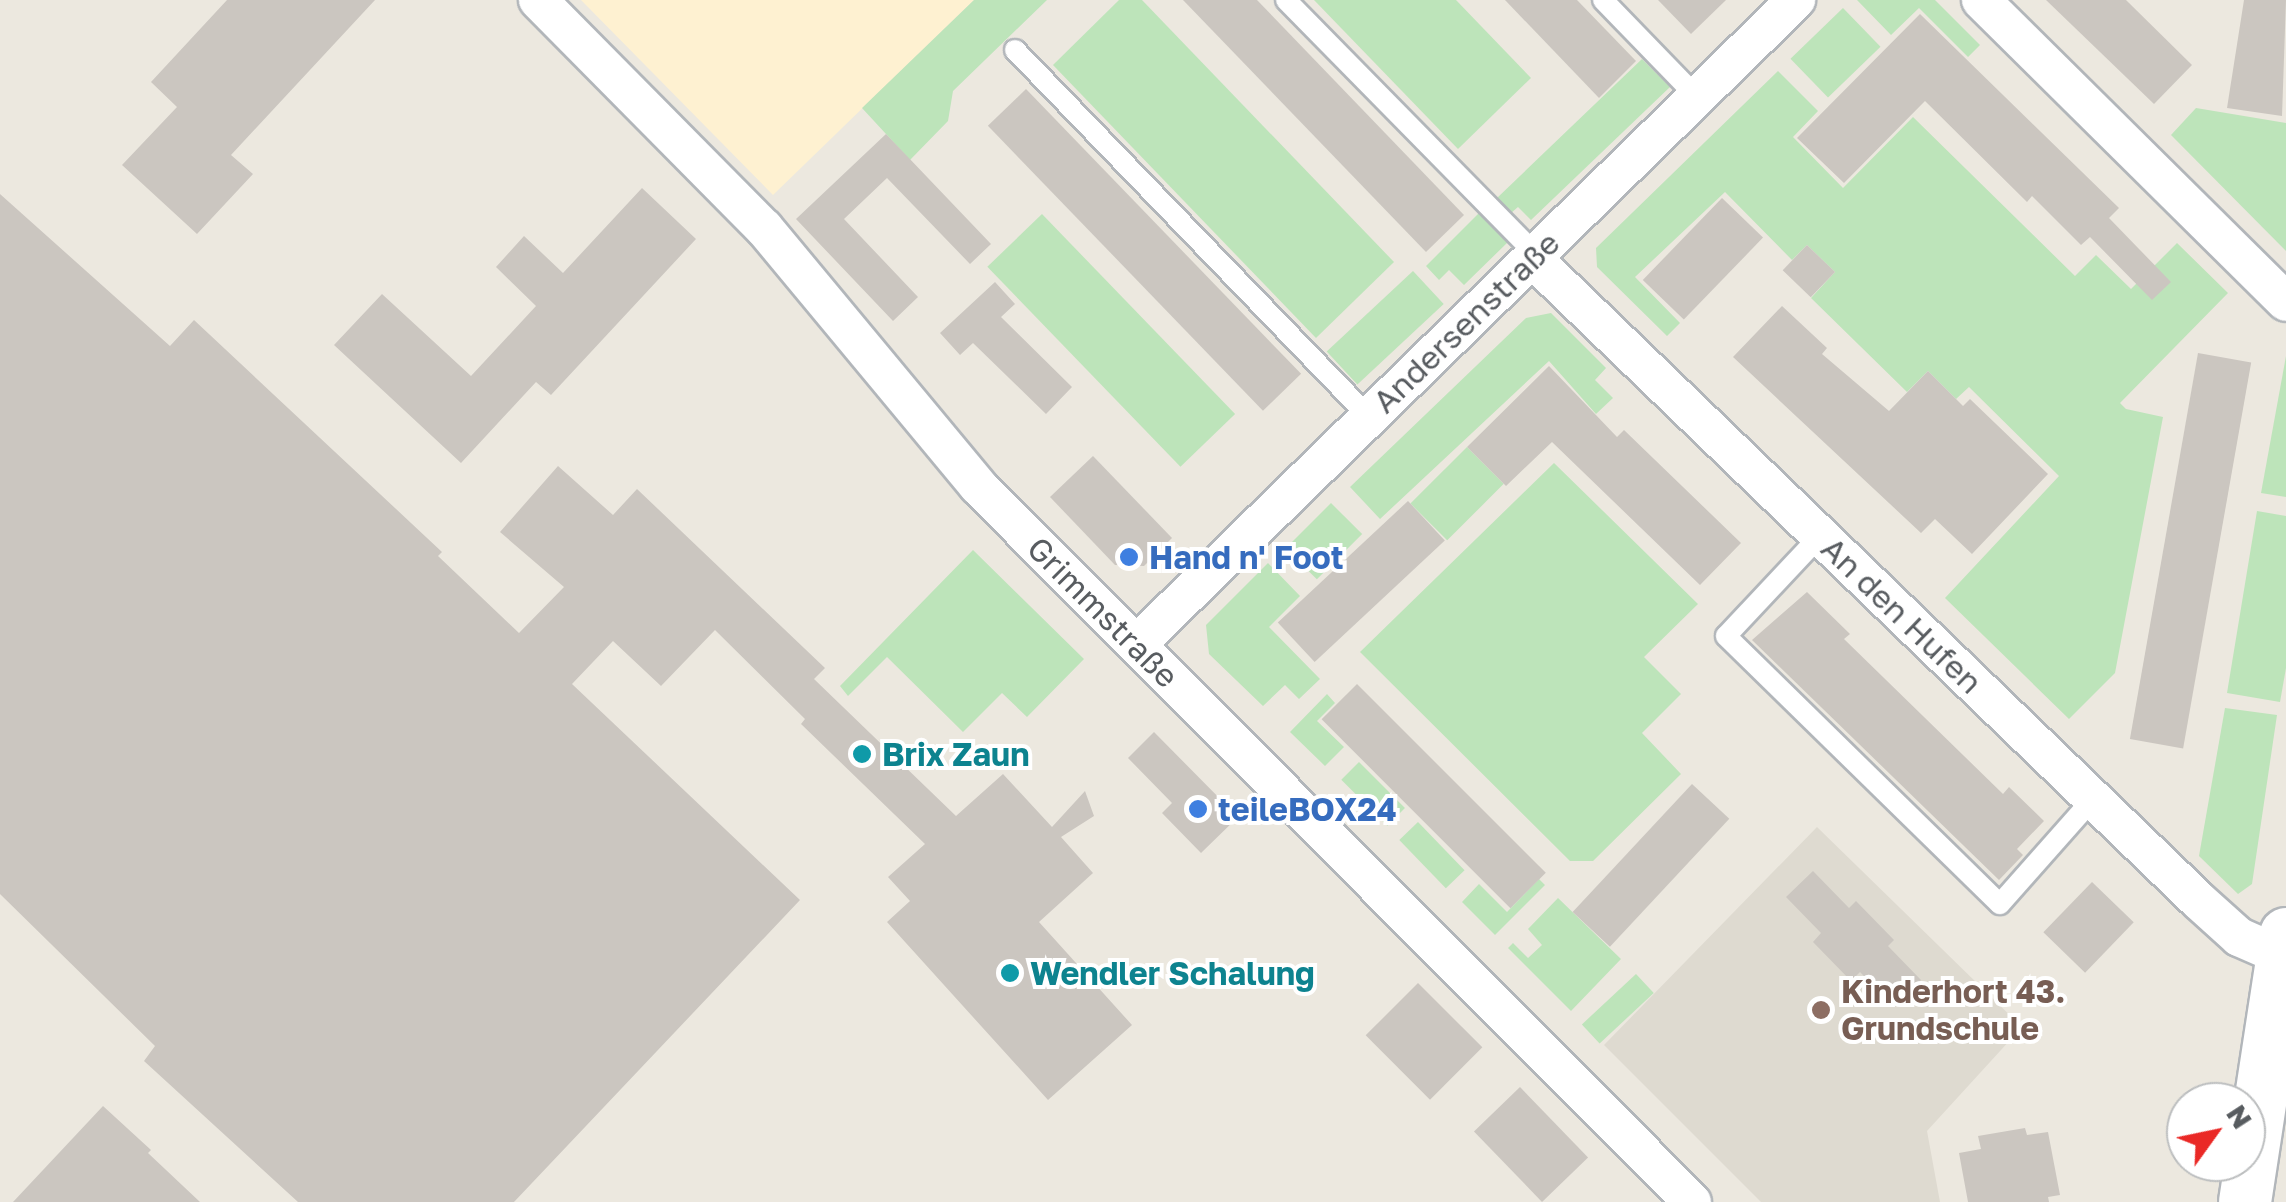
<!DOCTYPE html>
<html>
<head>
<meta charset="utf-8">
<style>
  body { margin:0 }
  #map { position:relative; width:2286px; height:1202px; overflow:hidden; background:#ece8df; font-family:"Golos Text",sans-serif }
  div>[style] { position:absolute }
  .commercial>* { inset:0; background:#fef1d1 }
  .education>* { inset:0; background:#dedad0 }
  .green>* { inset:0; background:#bde4ba; transform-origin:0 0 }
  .building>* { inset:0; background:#cbc6c0; transform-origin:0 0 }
  .roads { filter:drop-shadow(2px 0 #b2b6ba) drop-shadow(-2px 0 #b2b6ba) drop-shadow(0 2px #b2b6ba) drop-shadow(0 -2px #b2b6ba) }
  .lane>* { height:20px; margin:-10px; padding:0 10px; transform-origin:10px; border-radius:10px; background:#fff }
  .street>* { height:38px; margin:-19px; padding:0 19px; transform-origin:19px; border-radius:19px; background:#fff }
  .secondary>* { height:52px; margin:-26px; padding:0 26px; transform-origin:26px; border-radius:26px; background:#fff }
  .dots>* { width:28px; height:28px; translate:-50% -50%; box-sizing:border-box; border:5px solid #fff; border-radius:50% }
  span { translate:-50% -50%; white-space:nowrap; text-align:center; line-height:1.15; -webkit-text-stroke:8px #fff; paint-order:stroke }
  .street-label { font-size:32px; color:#585c60 }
  .shop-label { font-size:32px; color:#366cbe; font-weight:700 }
  .left { translate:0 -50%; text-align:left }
  .culture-label { font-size:32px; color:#0d838f; font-weight:700 }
  .education-label { font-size:32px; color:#785e54; font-weight:700 }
  .north { position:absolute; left:2166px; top:1082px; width:100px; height:100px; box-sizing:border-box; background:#fff; border:2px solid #bcbebf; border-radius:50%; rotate:57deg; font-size:28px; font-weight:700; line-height:40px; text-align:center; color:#585c60 }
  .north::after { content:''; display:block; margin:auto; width:35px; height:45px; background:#ea2926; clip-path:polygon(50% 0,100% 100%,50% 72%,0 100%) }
</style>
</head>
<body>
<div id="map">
  <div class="commercial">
    <i style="clip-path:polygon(581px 0,974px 0,773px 195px)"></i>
  </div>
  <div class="education">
    <i style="clip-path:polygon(1817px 827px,2022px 1027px,1927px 1131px,1940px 1202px,1761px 1202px,1604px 1045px)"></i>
  </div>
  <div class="green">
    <i style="clip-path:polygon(974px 0,1047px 0,953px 91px,948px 121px,910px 160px,862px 108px)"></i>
    <i style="clip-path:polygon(1119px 0,1142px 0,1394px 262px,1316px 338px,1053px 65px)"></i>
    <i style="clip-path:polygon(1314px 0,1456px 0,1531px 78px,1458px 149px)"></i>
    <i style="clip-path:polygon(1857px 0,1935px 0,1980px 45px,1968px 57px,1919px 8px,1891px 35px)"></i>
    <i style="left:1843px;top:8px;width:54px;height:73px;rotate:46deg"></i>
    <i style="clip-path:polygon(1642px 59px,1670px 87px,1531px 220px,1518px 207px,1511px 213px,1497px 198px)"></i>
    <i style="clip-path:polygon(1778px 71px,1818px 111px,1793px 137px,1843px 188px,1913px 117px,2075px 276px,2096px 255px,2131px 289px,2177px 243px,2228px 293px,2120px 403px,2126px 409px,2163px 417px,2115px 673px,2069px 719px,1945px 598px,2059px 476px,1969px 387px,1956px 399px,1928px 371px,1907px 392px,1811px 298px,1835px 272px,1807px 245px,1792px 260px,1725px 192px,1635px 277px,1680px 323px,1667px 336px,1597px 267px,1596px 248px)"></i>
    <i style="clip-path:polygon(2196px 108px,2286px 123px,2286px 251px,2171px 135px)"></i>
    <i style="clip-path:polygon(1479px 213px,1508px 242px,1464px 285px,1449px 270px,1439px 280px,1426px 266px)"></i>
    <i style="left:1042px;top:214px;width:278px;height:76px;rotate:46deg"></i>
    <i style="left:1413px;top:271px;width:45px;height:118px;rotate:47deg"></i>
    <i style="clip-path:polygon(1551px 313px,1606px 368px,1595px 380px,1613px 398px,1596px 414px,1549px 361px,1380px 519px,1350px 487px,1526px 318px)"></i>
    <i style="clip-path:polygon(2286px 356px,2286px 497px,2261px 493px)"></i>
    <i style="left:1467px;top:447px;width:52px;height:80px;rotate:45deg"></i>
    <i style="clip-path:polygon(1554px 463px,1698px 604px,1644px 657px,1681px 694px,1642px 733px,1681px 774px,1593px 861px,1570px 861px,1360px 652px)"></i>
    <i style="left:1331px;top:503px;width:44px;height:64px;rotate:45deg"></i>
    <i style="clip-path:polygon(2257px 511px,2286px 516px,2286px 668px,2280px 702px,2227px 693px)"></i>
    <i style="clip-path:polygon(973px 550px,1084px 659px,1027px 717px,1002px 693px,963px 732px,887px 657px,848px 696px,840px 686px)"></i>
    <i style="clip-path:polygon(1268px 563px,1300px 596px,1269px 627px,1320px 679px,1299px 699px,1285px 685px,1263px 706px,1209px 654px,1206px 625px)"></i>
    <i style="clip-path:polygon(1327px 694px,1335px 703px,1317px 721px,1344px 747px,1325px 766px,1290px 732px)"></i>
    <i style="clip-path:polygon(2225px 708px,2277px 715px,2252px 884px,2238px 894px,2199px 856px)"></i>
    <i style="left:1359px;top:762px;width:65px;height:25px;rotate:45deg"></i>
    <i style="left:1418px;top:822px;width:67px;height:26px;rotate:46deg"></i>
    <i style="clip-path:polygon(1539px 879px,1545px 885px,1495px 935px,1462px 902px,1479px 884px,1507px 912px)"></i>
    <i style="clip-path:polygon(1558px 898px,1621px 959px,1571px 1011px,1508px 948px,1513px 943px,1528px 958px,1542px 945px,1528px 929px)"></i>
    <i style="left:1636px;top:974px;width:26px;height:74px;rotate:47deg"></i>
  </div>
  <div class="building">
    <i style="clip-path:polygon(227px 0,375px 0,231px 155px,253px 174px,197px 234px,122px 165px,177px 107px,151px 82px)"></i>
    <i style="clip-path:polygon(1183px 0,1257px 0,1464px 215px,1426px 252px)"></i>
    <i style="clip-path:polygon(1505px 0,1577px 0,1636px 61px,1599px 98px)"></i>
    <i style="clip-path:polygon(1658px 0,1726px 0,1691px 34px)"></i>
    <i style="clip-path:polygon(2046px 0,2126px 0,2192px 65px,2154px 104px)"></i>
    <i style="clip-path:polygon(2244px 0,2286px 0,2282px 116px,2227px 108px)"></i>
    <i style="clip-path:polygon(1920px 14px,2119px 208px,2109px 218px,2171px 282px,2152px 300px,2090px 237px,2081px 245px,2032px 196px,2027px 202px,1925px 101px,1844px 183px,1797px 138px)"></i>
    <i style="left:1026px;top:89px;width:396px;height:53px;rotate:46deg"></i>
    <i style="clip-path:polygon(886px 134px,991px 244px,970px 264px,887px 178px,844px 219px,918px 297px,893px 321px,796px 219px)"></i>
    <i style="clip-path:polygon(642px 188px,696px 239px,551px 395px,536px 382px,461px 463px,334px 345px,382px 294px,471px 376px,536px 306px,496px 267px,524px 236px,563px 273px)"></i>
    <i style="clip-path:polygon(0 194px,170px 346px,194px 320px,442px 552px,438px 556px,519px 633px,564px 587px,500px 532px,558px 466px,613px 515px,637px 489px,825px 668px,814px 679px,956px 816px,1003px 774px,1052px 827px,1085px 791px,1094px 816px,1061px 837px,1093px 873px,1039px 922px,1132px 1025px,1048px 1100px,887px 922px,910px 901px,888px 877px,925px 844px,801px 724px,805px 719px,715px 630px,661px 686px,613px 641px,572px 684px,800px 900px,514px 1202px,298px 1202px,144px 1061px,155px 1046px,0 894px)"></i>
    <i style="left:1722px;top:198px;width:57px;height:114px;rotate:44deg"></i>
    <i style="left:1807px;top:245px;width:39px;height:35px;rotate:44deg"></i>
    <i style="clip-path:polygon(995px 282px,1015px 304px,1001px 317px,1072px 387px,1046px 414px,973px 343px,960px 355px,940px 333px)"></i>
    <i style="clip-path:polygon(1782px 306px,1827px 348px,1822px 354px,1889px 411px,1928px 371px,1963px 406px,1970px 399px,2048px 474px,1972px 554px,1935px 519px,1921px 533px,1733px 357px)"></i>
    <i style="left:2198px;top:353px;width:54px;height:392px;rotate:10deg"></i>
    <i style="clip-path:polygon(1549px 366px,1617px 437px,1624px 430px,1741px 543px,1700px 585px,1552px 442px,1506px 486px,1467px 447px)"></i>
    <i style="clip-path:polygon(1093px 456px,1172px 538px,1144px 566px,1115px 565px,1050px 497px)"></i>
    <i style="left:1408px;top:501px;width:54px;height:178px;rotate:47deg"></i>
    <i style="clip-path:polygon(1807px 592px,1850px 634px,1844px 639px,2003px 794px,2009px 787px,2044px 821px,2017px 849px,2023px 855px,1999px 880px,1752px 640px)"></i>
    <i style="left:1357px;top:684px;width:267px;height:50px;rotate:45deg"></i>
    <i style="clip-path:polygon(1154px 732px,1238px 817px,1201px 853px,1162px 813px,1172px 803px,1128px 758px)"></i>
    <i style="left:1692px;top:784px;width:51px;height:175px;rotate:43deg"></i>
    <i style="clip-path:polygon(1813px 871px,1849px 908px,1856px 901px,1894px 940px,1888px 946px,1921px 980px,1894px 1007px,1860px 972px,1851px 981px,1813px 942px,1821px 933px,1786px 897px)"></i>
    <i style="left:2092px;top:882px;width:58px;height:70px;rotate:44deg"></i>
    <i style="left:1418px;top:983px;width:91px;height:74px;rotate:45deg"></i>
    <i style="left:1520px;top:1087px;width:98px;height:64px;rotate:46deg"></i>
    <i style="clip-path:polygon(103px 1106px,151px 1150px,148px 1153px,200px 1202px,13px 1202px)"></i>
    <i style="clip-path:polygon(2025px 1128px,2027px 1135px,2048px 1132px,2060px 1195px,2048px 1197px,2049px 1202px,1968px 1202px,1959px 1153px,1981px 1149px,1978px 1136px)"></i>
  </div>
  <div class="roads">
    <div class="lane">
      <i style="left:1286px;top:0;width:356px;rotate:45.5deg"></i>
      <i style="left:1603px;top:0;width:135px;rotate:45.9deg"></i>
      <i style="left:1015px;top:50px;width:510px;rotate:46.03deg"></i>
      <i style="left:1820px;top:536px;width:137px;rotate:133.2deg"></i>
      <i style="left:1726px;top:636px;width:383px;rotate:44.4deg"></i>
      <i style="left:2000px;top:904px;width:140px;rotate:-48.5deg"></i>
    </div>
    <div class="street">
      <i style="left:538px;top:0;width:321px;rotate:45.3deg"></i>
      <i style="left:764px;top:228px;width:335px;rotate:50.3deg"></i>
      <i style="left:978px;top:486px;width:1011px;rotate:45.08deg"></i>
      <i style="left:1981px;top:0;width:429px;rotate:44.7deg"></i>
      <i style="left:1532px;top:258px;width:926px;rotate:43.95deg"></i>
      <i style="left:2199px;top:901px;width:54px;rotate:42deg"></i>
      <i style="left:2239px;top:937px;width:47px;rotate:23.8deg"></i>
      <i style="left:1136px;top:645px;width:923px;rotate:-44.34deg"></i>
    </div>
    <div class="secondary">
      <i style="left:2245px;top:1202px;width:271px;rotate:-81.3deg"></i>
    </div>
  </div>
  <div class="dots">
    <i style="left:1129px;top:557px;background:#3f7fe0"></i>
    <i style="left:862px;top:754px;background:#0f9aa8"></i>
    <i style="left:1198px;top:809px;background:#3f7fe0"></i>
    <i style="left:1010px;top:973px;background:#0f9aa8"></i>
    <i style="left:1821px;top:1010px;background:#8d6e63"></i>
  </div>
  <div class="street-label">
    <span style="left:1466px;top:322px;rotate:-44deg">Andersenstraße</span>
    <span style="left:1103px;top:612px;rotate:45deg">Grimmstraße</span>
    <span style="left:1902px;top:615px;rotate:44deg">An den Hufen</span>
  </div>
  <div class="shop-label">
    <span class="left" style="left:1149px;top:557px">Hand n' Foot</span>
    <span class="left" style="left:1218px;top:809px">teileBOX24</span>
  </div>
  <div class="culture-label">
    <span class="left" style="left:882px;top:754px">Brix Zaun</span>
    <span class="left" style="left:1030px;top:973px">Wendler Schalung</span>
  </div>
  <div class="education-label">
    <span class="left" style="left:1841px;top:1010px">Kinderhort 43.<br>Grundschule</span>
  </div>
  <div class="north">N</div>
</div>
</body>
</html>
